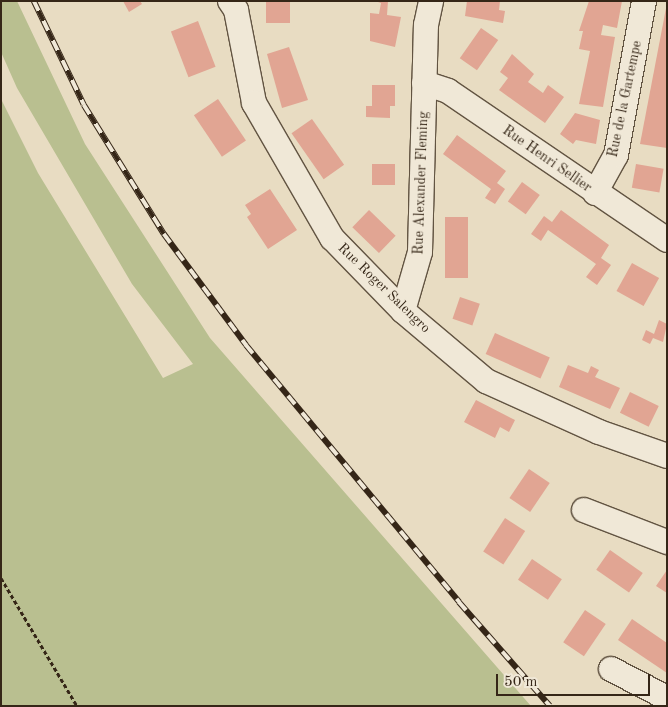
<!DOCTYPE html>
<html>
<head>
<meta charset="utf-8">
<style>
  body { margin:0 }
  #map { position:relative; width:668px; height:707px; overflow:hidden; background:#e8dcc2; font-family:"Old Standard TT",serif }
  div>[style] { position:absolute }
  .green>* { inset:0; background:#b9bf90 }
  .building>* { inset:0; background:#e1a593; transform-origin:0 0 }
  .path>* { height:3px; margin-top:-1.5px; transform-origin:0; background:repeating-linear-gradient(90deg,#352617 0 4px,transparent 0 6.5px) }
  .roads { filter:drop-shadow(1px 0 #625442) drop-shadow(-1px 0 #625442) drop-shadow(0 1px #625442) drop-shadow(0 -1px #625442) }
  .street>* { height:24px; margin:-12px; padding:0 12px; transform-origin:12px; border-radius:12px; background:#f0e8d7 }
  .rail>* { height:5.5px; margin-top:-2.75px; transform-origin:0; background:repeating-linear-gradient(90deg,#f0e8d7 0 11px,#352617 0 22px); box-sizing:border-box; border-block:1px solid #352617 }
  span { translate:-50% -50%; white-space:nowrap; text-align:center; line-height:1.15; -webkit-text-stroke:4px #f0e8d7; paint-order:stroke }
  .street-label { font-size:14px; color:#352617 }
  .frame { position:absolute; inset:0; border:2px solid #352617; pointer-events:none }
  .scale { position:absolute; left:496px; top:674px; width:154px; height:22px; box-sizing:border-box; border:2px solid #352617; border-top:0; padding-left:6px; font-size:15px; line-height:18px; white-space:nowrap; color:#352617; -webkit-text-stroke:4px #f0e8d7; paint-order:stroke }
</style>
</head>
<body>
<div id="map">
  <div class="green">
    <i style="clip-path:polygon(1px 1px,17px 1px,85px 144px,210px 338px,531px 706px,1px 706px,1px 99px,38px 173px,163px 378px,193px 364px,132px 284px,17px 88px,1px 52px)"></i>
  </div>
  <div class="building">
    <i style="clip-path:polygon(123px 1px,140px 1px,142px 4px,129px 12px)"></i>
    <i style="left:266px;top:1px;width:24px;height:22px"></i>
    <i style="clip-path:polygon(375px 1px,388px 1px,387px 15px,401px 17px,395px 47px,370px 41px,370px 13px,379px 14px,381px 3px)"></i>
    <i style="clip-path:polygon(467px 1px,500px 1px,499px 10px,505px 11px,503px 23px,465px 16px)"></i>
    <i style="clip-path:polygon(589px 1px,622px 1px,617px 28px,603px 25px,601px 35px,615px 37px,603px 107px,579px 104px,590px 51px,579px 49px,583px 31px,579px 31px)"></i>
    <i style="clip-path:polygon(667px 3px,667px 148px,640px 144px)"></i>
    <i style="left:198px;top:21px;width:49px;height:29px;rotate:69deg"></i>
    <i style="left:481px;top:28px;width:21px;height:37px;rotate:35deg"></i>
    <i style="clip-path:polygon(289px 47px,308px 100px,282px 108px,267px 54px)"></i>
    <i style="clip-path:polygon(512px 54px,534px 74px,528px 82px,543px 93px,548px 85px,564px 97px,545px 123px,499px 90px,508px 78px,500px 72px)"></i>
    <i style="clip-path:polygon(372px 85px,395px 85px,395px 106px,390px 106px,390px 118px,366px 117px,366px 106px,372px 106px)"></i>
    <i style="left:218px;top:99px;width:50px;height:29px;rotate:56deg"></i>
    <i style="clip-path:polygon(575px 113px,600px 120px,596px 144px,576px 140px,573px 144px,560px 134px)"></i>
    <i style="left:312px;top:119px;width:56px;height:25px;rotate:55deg"></i>
    <i style="clip-path:polygon(457px 135px,506px 171px,497px 183px,505px 189px,495px 204px,485px 198px,491px 189px,443px 154px)"></i>
    <i style="left:372px;top:164px;width:23px;height:21px"></i>
    <i style="left:636px;top:164px;width:28px;height:24px;rotate:10deg"></i>
    <i style="left:522px;top:182px;width:22px;height:24px;rotate:36deg"></i>
    <i style="clip-path:polygon(270px 189px,297px 230px,268px 249px,247px 217px,251px 214px,245px 205px)"></i>
    <i style="left:369px;top:210px;width:37px;height:24px;rotate:44deg"></i>
    <i style="clip-path:polygon(561px 210px,609px 245px,601px 258px,611px 265px,597px 285px,586px 277px,596px 264px,548px 230px,541px 241px,531px 234px,544px 216px,552px 222px)"></i>
    <i style="left:445px;top:217px;width:23px;height:61px"></i>
    <i style="left:632px;top:263px;width:31px;height:32px;rotate:29deg"></i>
    <i style="left:460px;top:297px;width:21px;height:23px;rotate:19deg"></i>
    <i style="clip-path:polygon(659px 320px,667px 324px,663px 342px,653px 338px,650px 344px,642px 340px,646px 330px,654px 334px)"></i>
    <i style="left:495px;top:333px;width:60px;height:23px;rotate:24deg"></i>
    <i style="clip-path:polygon(568px 365px,588px 373px,591px 366px,599px 370px,595px 377px,620px 388px,610px 409px,559px 387px)"></i>
    <i style="left:630px;top:392px;width:32px;height:23px;rotate:26deg"></i>
    <i style="clip-path:polygon(476px 400px,515px 420px,509px 432px,500px 427px,495px 438px,464px 422px)"></i>
    <i style="left:529px;top:469px;width:25px;height:35px;rotate:34deg"></i>
    <i style="left:505px;top:518px;width:24px;height:40px;rotate:33deg"></i>
    <i style="left:610px;top:550px;width:40px;height:24px;rotate:35deg"></i>
    <i style="left:532px;top:559px;width:36px;height:25px;rotate:34deg"></i>
    <i style="clip-path:polygon(667px 570px,667px 593px,656px 586px)"></i>
    <i style="left:585px;top:610px;width:25px;height:39px;rotate:34deg"></i>
    <i style="clip-path:polygon(632px 619px,667px 643px,667px 673px,618px 640px)"></i>
  </div>
  <div class="path">
    <i style="left:1px;top:578px;width:149px;rotate:59.3deg"></i>
  </div>
  <div class="roads">
    <div class="street">
      <i style="left:230px;top:1px;width:11px;rotate:56deg"></i>
      <i style="left:236px;top:10px;width:95px;rotate:79deg"></i>
      <i style="left:254px;top:103px;width:156px;rotate:60deg"></i>
      <i style="left:332px;top:238px;width:102px;rotate:45.8deg"></i>
      <i style="left:403px;top:311px;width:109px;rotate:40.1deg"></i>
      <i style="left:486px;top:381px;width:124px;rotate:24.3deg"></i>
      <i style="left:599px;top:432px;width:72px;rotate:19.4deg"></i>
      <i style="left:424px;top:83px;width:25px;rotate:18deg"></i>
      <i style="left:448px;top:91px;width:265px;rotate:34.2deg"></i>
      <i style="left:595px;top:193px;width:43px;rotate:-61.1deg"></i>
      <i style="left:616px;top:155px;width:157px;rotate:-79.7deg"></i>
      <i style="left:403px;top:311px;width:61px;rotate:-73.9deg"></i>
      <i style="left:420px;top:252px;width:227px;rotate:-88.5deg"></i>
      <i style="left:426px;top:25px;width:25px;rotate:-78deg"></i>
      <i style="left:584px;top:510px;width:89px;rotate:21.1deg"></i>
      <i style="left:611px;top:669px;width:63px;rotate:27.4deg"></i>
    </div>
  </div>
  <div class="rail">
    <i style="left:34px;top:1px;width:115px;rotate:64.3deg"></i>
    <i style="left:84px;top:105px;width:152px;rotate:58.2deg"></i>
    <i style="left:164px;top:234px;width:138px;rotate:53.5deg"></i>
    <i style="left:246px;top:345px;width:334px;rotate:50.3deg"></i>
    <i style="left:459px;top:602px;width:138px;rotate:48.8deg"></i>
  </div>
  <div class="street-label">
    <span style="left:625px;top:99px;rotate:-78deg">Rue de la Gartempe</span>
    <span style="left:547px;top:159px;rotate:35deg">Rue Henri Sellier</span>
    <span style="left:421px;top:183px;rotate:-88deg">Rue Alexander Fleming</span>
    <span style="left:384px;top:288px;rotate:44deg">Rue Roger Salengro</span>
  </div>
  <div class="frame"></div>
  <div class="scale">50 m</div>
</div>
</body>
</html>
